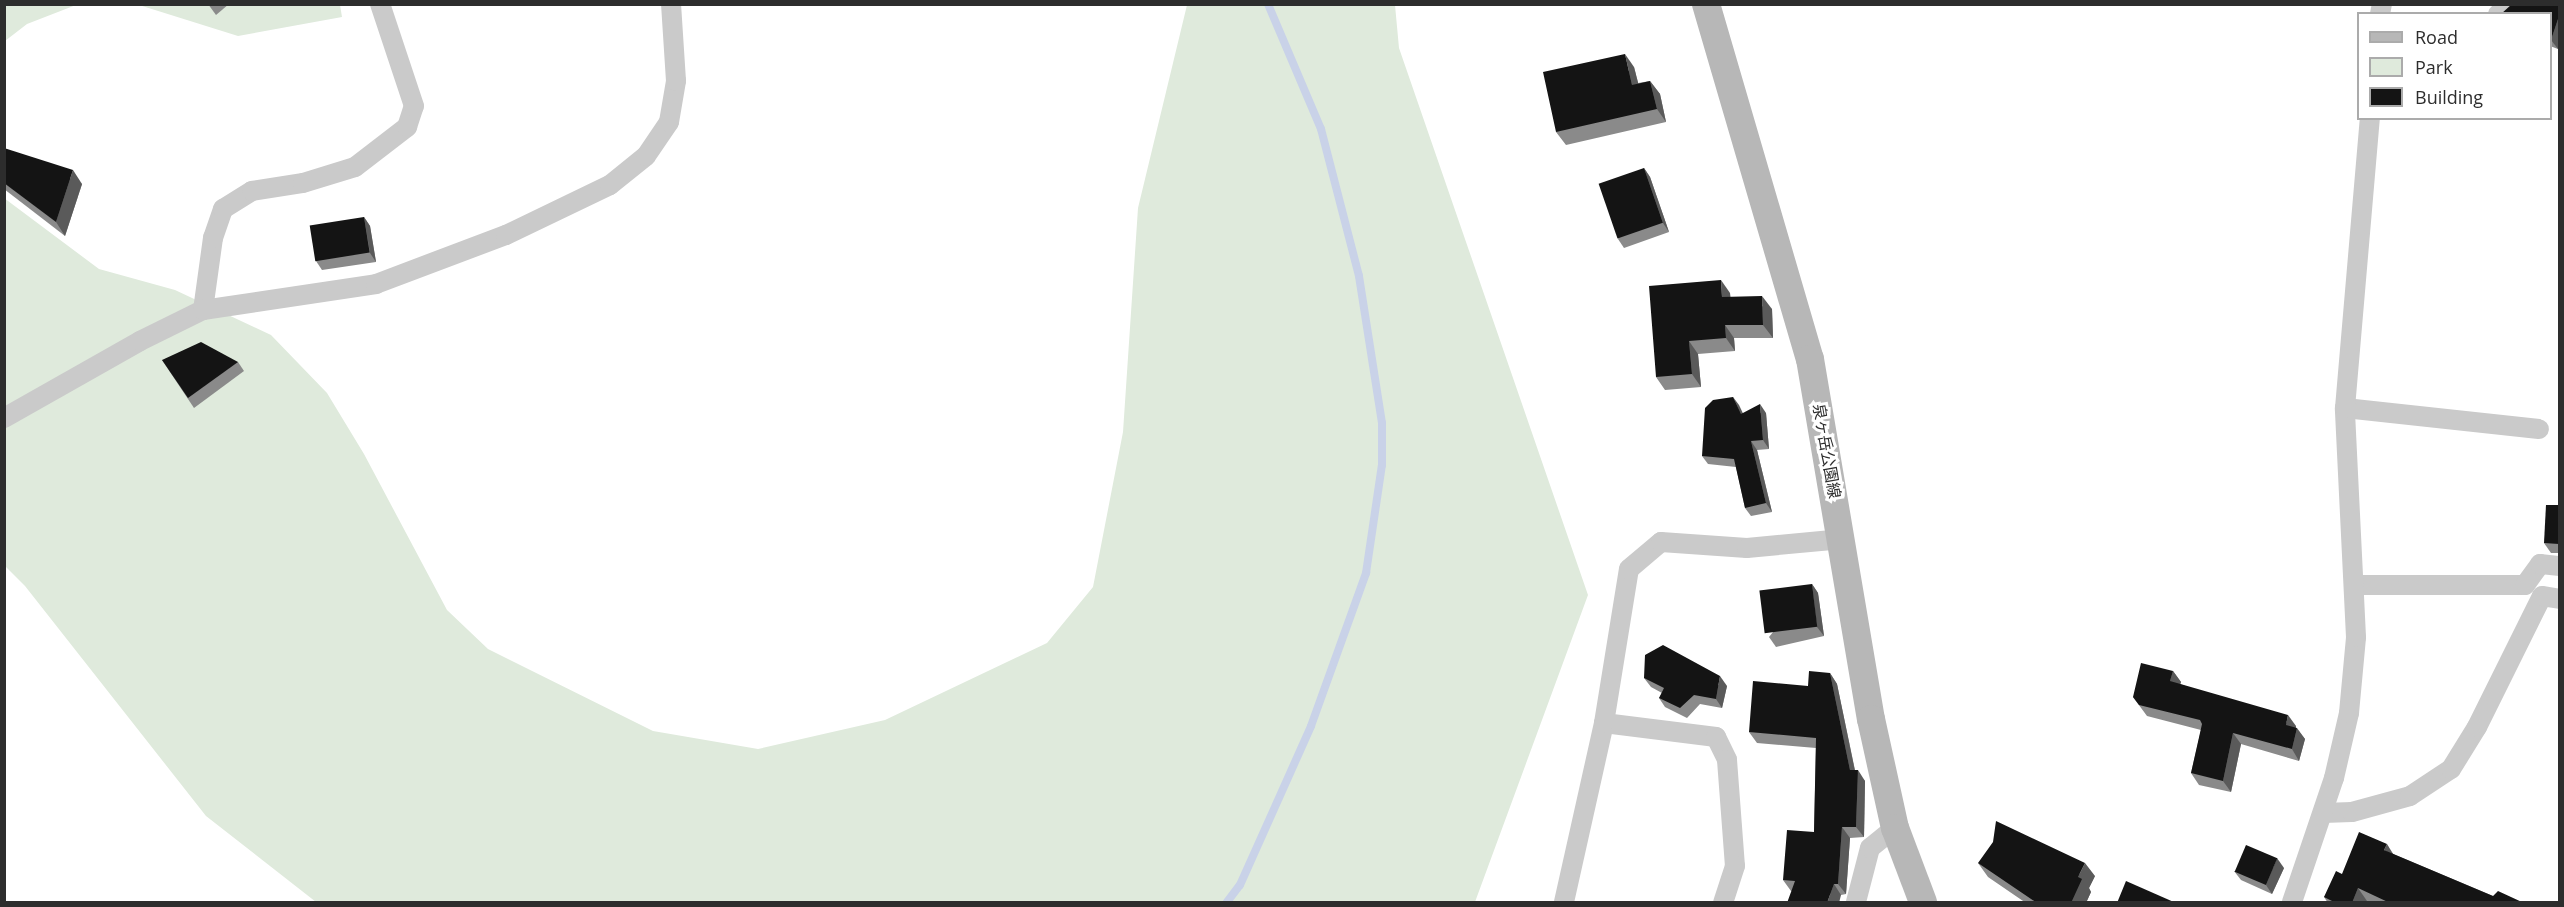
<!DOCTYPE html>
<html>
<head>
<meta charset="utf-8">
<style>
  body { margin:0 }
  #map { position:relative; width:2564px; height:907px; overflow:hidden; background:#fff; font-family:"Open Sans","Noto Sans JP",sans-serif }
  div>[style] { position:absolute }
  .green>* { inset:0; background:#dfeadc }
  .stream>* { height:8px; margin:-4px; padding:0 4px; transform-origin:4px; border-radius:4px; background:#c9d2e8 }
  .minor>* { height:20px; margin:-10px; padding:0 10px; transform-origin:10px; border-radius:10px; background:#cacaca }
  .secondary>* { height:28px; margin:-14px; padding:0 14px; transform-origin:14px; border-radius:14px; background:#b7b7b7 }
  .wall>* { inset:0; background:#8a8a8a }
  .shaded-wall>* { inset:0; background:#5a5a5a }
  .building>* { inset:0; background:#141414; transform-origin:0 0 }
  span { translate:-50% -50%; white-space:nowrap; text-align:center; line-height:1.15; -webkit-text-stroke:6px #fff; paint-order:stroke }
  .street-label { font-size:16px; color:#2d2d2d }
  .frame { position:absolute; inset:0; border:6px solid #2d2d2d; pointer-events:none }
  .legend { position:absolute; left:2357px; top:12px; width:195px; height:108px; box-sizing:border-box; background:#fff; border:2px solid #ababab; margin:0; padding:8px 10px; list-style:none; font-size:18px; color:#2d2d2d }
  .legend li { display:flex; align-items:center; gap:12px; height:30px }
  .legend b { width:30px; border:2px solid #ababab }
</style>
</head>
<body>
<div id="map">
  <div class="green">
    <i style="clip-path:polygon(5px 4px,76px 4px,76px 5px,27px 24px,5px 41px)"></i>
    <i style="clip-path:polygon(139px 5px,340px 5px,342px 17px,238px 36px)"></i>
    <i style="clip-path:polygon(1187px 5px,1395px 5px,1399px 48px,1588px 595px,1475px 902px,316px 902px,206px 816px,25px 586px,5px 566px,4px 198px,99px 269px,175px 290px,271px 335px,327px 393px,364px 454px,447px 610px,488px 649px,653px 731px,758px 749px,885px 720px,1047px 643px,1093px 587px,1123px 432px,1138px 208px)"></i>
  </div>
  <div class="stream">
    <i style="left:1227px;top:902px;width:21px;rotate:-53deg"></i>
    <i style="left:1240px;top:885px;width:174px;rotate:-65.9deg"></i>
    <i style="left:1311px;top:726px;width:163px;rotate:-70.2deg"></i>
    <i style="left:1366px;top:573px;width:109px;rotate:-81.6deg"></i>
    <i style="left:1382px;top:465px;width:42px;rotate:-90deg"></i>
    <i style="left:1382px;top:423px;width:149px;rotate:-98.9deg"></i>
    <i style="left:1359px;top:276px;width:152px;rotate:-104.5deg"></i>
    <i style="left:1321px;top:129px;width:136px;rotate:-113deg"></i>
  </div>
  <div class="minor">
    <i style="left:2380px;top:14px;width:10px;rotate:-79deg"></i>
    <i style="left:2498px;top:14px;width:17px;rotate:-36deg"></i>
    <i style="left:203px;top:310px;width:73px;rotate:-82.1deg"></i>
    <i style="left:213px;top:238px;width:31px;rotate:-71deg"></i>
    <i style="left:223px;top:209px;width:34px;rotate:-32deg"></i>
    <i style="left:252px;top:191px;width:52px;rotate:-8.9deg"></i>
    <i style="left:303px;top:183px;width:54px;rotate:-17.1deg"></i>
    <i style="left:355px;top:167px;width:66px;rotate:-37.6deg"></i>
    <i style="left:407px;top:127px;width:22px;rotate:-72deg"></i>
    <i style="left:414px;top:106px;width:108px;rotate:-108.4deg"></i>
    <i style="left:2345px;top:408px;width:195px;rotate:6.2deg"></i>
    <i style="left:4px;top:418px;width:156px;rotate:-29.5deg"></i>
    <i style="left:140px;top:341px;width:70px;rotate:-26.2deg"></i>
    <i style="left:203px;top:310px;width:175px;rotate:-8.5deg"></i>
    <i style="left:376px;top:284px;width:139px;rotate:-20.7deg"></i>
    <i style="left:506px;top:235px;width:115px;rotate:-25.7deg"></i>
    <i style="left:610px;top:185px;width:46px;rotate:-38.9deg"></i>
    <i style="left:646px;top:156px;width:41px;rotate:-55.9deg"></i>
    <i style="left:669px;top:122px;width:42px;rotate:-80.3deg"></i>
    <i style="left:676px;top:81px;width:77px;rotate:-93.7deg"></i>
    <i style="left:2354px;top:585px;width:171px"></i>
    <i style="left:2525px;top:585px;width:26px;rotate:-54deg"></i>
    <i style="left:2540px;top:564px;width:20px;rotate:6deg"></i>
    <i style="left:1604px;top:723px;width:113px;rotate:7.1deg"></i>
    <i style="left:1716px;top:737px;width:25px;rotate:64deg"></i>
    <i style="left:1727px;top:760px;width:106px;rotate:85.7deg"></i>
    <i style="left:1735px;top:866px;width:38px;rotate:108deg"></i>
    <i style="left:2323px;top:813px;width:29px;rotate:-2deg"></i>
    <i style="left:2352px;top:812px;width:60px;rotate:-15.4deg"></i>
    <i style="left:2410px;top:796px;width:49px;rotate:-33.4deg"></i>
    <i style="left:2451px;top:769px;width:49px;rotate:-58.2deg"></i>
    <i style="left:2477px;top:727px;width:146px;rotate:-63.6deg"></i>
    <i style="left:2542px;top:596px;width:18px;rotate:9deg"></i>
    <i style="left:1564px;top:902px;width:183px;rotate:-77.4deg"></i>
    <i style="left:1604px;top:723px;width:156px;rotate:-80.8deg"></i>
    <i style="left:1629px;top:569px;width:42px;rotate:-40.2deg"></i>
    <i style="left:1661px;top:542px;width:86px;rotate:4deg"></i>
    <i style="left:1747px;top:548px;width:96px;rotate:-5.4deg"></i>
    <i style="left:1856px;top:902px;width:56px;rotate:-75.5deg"></i>
    <i style="left:1870px;top:848px;width:32px;rotate:-39deg"></i>
    <i style="left:2292px;top:902px;width:131px;rotate:-71.3deg"></i>
    <i style="left:2334px;top:778px;width:67px;rotate:-77deg"></i>
    <i style="left:2349px;top:713px;width:76px;rotate:-84.7deg"></i>
    <i style="left:2356px;top:637px;width:229px;rotate:-92.8deg"></i>
    <i style="left:2345px;top:408px;width:291px;rotate:-85.1deg"></i>
  </div>
  <div class="secondary">
    <i style="left:1706px;top:4px;width:370px;rotate:73.7deg"></i>
    <i style="left:1810px;top:359px;width:365px;rotate:80.4deg"></i>
    <i style="left:1871px;top:719px;width:112px;rotate:77.6deg"></i>
    <i style="left:1895px;top:828px;width:79px;rotate:69.3deg"></i>
  </div>
  <div class="wall">
    <i style="clip-path:polygon(208px 4px,229px 4px,216px 15px)"></i>
    <i style="clip-path:polygon(2559px 4px,2558px 49px,2550px 46px,2550px 14px)"></i>
    <i style="clip-path:polygon(1634px 67px,1638px 83px,1650px 81px,1660px 94px,1666px 122px,1566px 145px,1556px 132px)"></i>
    <i style="clip-path:polygon(4px 148px,82px 184px,65px 236px,4px 189px)"></i>
    <i style="clip-path:polygon(1644px 168px,1650px 177px,1669px 232px,1624px 248px,1618px 239px)"></i>
    <i style="clip-path:polygon(364px 217px,370px 226px,376px 262px,322px 270px,316px 261px)"></i>
    <i style="clip-path:polygon(1730px 293px,1730px 297px,1772px 309px,1773px 338px,1734px 338px,1735px 351px,1698px 354px,1701px 387px,1665px 390px,1656px 377px)"></i>
    <i style="clip-path:polygon(162px 360px,238px 362px,244px 371px,194px 408px)"></i>
    <i style="clip-path:polygon(1733px 397px,1742px 413px,1766px 413px,1769px 449px,1757px 450px,1772px 512px,1751px 516px,1745px 508px,1736px 467px,1708px 464px,1702px 456px)"></i>
    <i style="clip-path:polygon(2559px 505px,2559px 553px,2551px 553px,2544px 543px)"></i>
    <i style="clip-path:polygon(1812px 584px,1818px 593px,1824px 636px,1776px 647px,1769px 637px)"></i>
    <i style="clip-path:polygon(2173px 671px,2181px 682px,2180px 684px,2296px 726px,2296px 728px,2305px 739px,2299px 761px,2241px 744px,2231px 792px,2199px 785px,2191px 773px,2201px 730px,2147px 716px,2133px 697px)"></i>
    <i style="clip-path:polygon(1830px 673px,1837px 684px,1855px 770px,1865px 781px,1864px 837px,1850px 838px,1846px 894px,1841px 895px,1791px 891px,1783px 880px,1814px 832px,1816px 748px,1757px 743px,1749px 732px,1808px 686px)"></i>
    <i style="clip-path:polygon(1644px 678px,1727px 686px,1722px 708px,1700px 704px,1687px 718px,1665px 707px,1659px 698px,1662px 693px,1651px 687px)"></i>
    <i style="clip-path:polygon(2393px 854px,2493px 896px,2524px 903px,2370px 903px,2367px 901px,2367px 903px,2328px 903px,2324px 897px,2342px 874px)"></i>
    <i style="clip-path:polygon(1978px 863px,2095px 876px,2089px 888px,2091px 892px,2086px 903px,2026px 903px,1988px 877px)"></i>
    <i style="clip-path:polygon(2284px 868px,2272px 894px,2241px 880px,2234px 871px)"></i>
  </div>
  <div class="shaded-wall">
    <i style="clip-path:polygon(2559px 16px,2559px 44px,2558px 49px,2551px 40px)"></i>
    <i style="clip-path:polygon(1625px 54px,1634px 67px,1642px 98px,1632px 85px)"></i>
    <i style="clip-path:polygon(1650px 81px,1660px 94px,1666px 122px,1657px 109px)"></i>
    <i style="clip-path:polygon(1644px 168px,1650px 177px,1669px 232px,1663px 223px)"></i>
    <i style="clip-path:polygon(73px 170px,82px 184px,65px 236px,56px 222px)"></i>
    <i style="clip-path:polygon(364px 217px,370px 226px,376px 262px,370px 253px)"></i>
    <i style="clip-path:polygon(1721px 280px,1730px 293px,1732px 310px,1722px 297px)"></i>
    <i style="clip-path:polygon(1762px 296px,1772px 309px,1773px 338px,1763px 325px)"></i>
    <i style="clip-path:polygon(1725px 325px,1734px 338px,1735px 351px,1726px 338px)"></i>
    <i style="clip-path:polygon(1689px 341px,1698px 354px,1701px 387px,1692px 374px)"></i>
    <i style="clip-path:polygon(1733px 397px,1739px 405px,1747px 422px,1741px 414px)"></i>
    <i style="clip-path:polygon(1760px 404px,1766px 413px,1769px 449px,1763px 440px)"></i>
    <i style="clip-path:polygon(1751px 441px,1757px 450px,1772px 512px,1766px 503px)"></i>
    <i style="clip-path:polygon(1812px 584px,1818px 593px,1824px 636px,1817px 627px)"></i>
    <i style="clip-path:polygon(2173px 671px,2181px 682px,2178px 692px,2170px 681px)"></i>
    <i style="clip-path:polygon(1830px 673px,1837px 684px,1857px 781px,1850px 770px)"></i>
    <i style="clip-path:polygon(1720px 676px,1727px 686px,1722px 708px,1716px 699px)"></i>
    <i style="clip-path:polygon(2288px 715px,2296px 726px,2294px 736px,2286px 725px)"></i>
    <i style="clip-path:polygon(2297px 728px,2305px 739px,2299px 761px,2292px 749px)"></i>
    <i style="clip-path:polygon(2233px 733px,2241px 744px,2231px 792px,2223px 781px)"></i>
    <i style="clip-path:polygon(1858px 770px,1865px 781px,1864px 837px,1856px 827px)"></i>
    <i style="clip-path:polygon(1842px 827px,1850px 838px,1846px 894px,1838px 884px)"></i>
    <i style="clip-path:polygon(2387px 844px,2395px 857px,2384px 850px)"></i>
    <i style="clip-path:polygon(2277px 858px,2284px 868px,2272px 894px,2266px 885px)"></i>
    <i style="clip-path:polygon(2085px 863px,2095px 876px,2089px 888px,2091px 892px,2086px 903px,2071px 903px,2078px 877px)"></i>
    <i style="clip-path:polygon(1834px 884px,1841px 895px,1839px 903px,1827px 903px)"></i>
    <i style="clip-path:polygon(2358px 888px,2367px 901px,2367px 903px,2352px 903px)"></i>
  </div>
  <div class="building">
    <i style="clip-path:polygon(2512px 4px,2559px 4px,2559px 16px,2551px 40px,2550px 40px,2550px 14px,2501px 14px)"></i>
    <i style="clip-path:polygon(1625px 54px,1632px 85px,1650px 81px,1657px 109px,1556px 132px,1543px 72px)"></i>
    <i style="clip-path:polygon(4px 148px,73px 170px,56px 222px,4px 183px)"></i>
    <i style="left:1644px;top:168px;width:58px;height:48px;rotate:71deg"></i>
    <i style="left:364px;top:217px;width:36px;height:55px;rotate:81deg"></i>
    <i style="clip-path:polygon(1721px 280px,1722px 297px,1762px 296px,1763px 325px,1725px 325px,1726px 338px,1689px 341px,1692px 374px,1656px 377px,1649px 286px)"></i>
    <i style="clip-path:polygon(201px 342px,238px 362px,188px 398px,162px 360px)"></i>
    <i style="clip-path:polygon(1733px 397px,1741px 414px,1760px 404px,1763px 440px,1751px 441px,1766px 503px,1745px 508px,1734px 459px,1702px 456px,1705px 408px,1713px 400px)"></i>
    <i style="clip-path:polygon(2546px 505px,2559px 505px,2559px 544px,2544px 543px)"></i>
    <i style="left:1812px;top:584px;width:43px;height:53px;rotate:83deg"></i>
    <i style="clip-path:polygon(1663px 645px,1720px 676px,1716px 699px,1694px 695px,1680px 708px,1659px 698px,1664px 688px,1644px 678px,1645px 655px)"></i>
    <i style="clip-path:polygon(2141px 663px,2173px 671px,2170px 681px,2288px 715px,2286px 725px,2297px 728px,2292px 749px,2233px 733px,2223px 781px,2191px 773px,2202px 724px,2200px 720px,2139px 705px,2133px 697px)"></i>
    <i style="clip-path:polygon(1809px 671px,1830px 673px,1850px 770px,1858px 770px,1856px 827px,1842px 827px,1838px 884px,1834px 884px,1827px 903px,1787px 903px,1795px 881px,1783px 880px,1787px 830px,1814px 832px,1816px 738px,1749px 732px,1753px 681px,1808px 686px)"></i>
    <i style="clip-path:polygon(1996px 821px,2085px 863px,2078px 877px,2082px 879px,2071px 903px,2037px 903px,1978px 863px,1993px 842px)"></i>
    <i style="clip-path:polygon(2359px 832px,2387px 844px,2384px 850px,2493px 896px,2498px 891px,2524px 903px,2390px 903px,2358px 888px,2352px 903px,2336px 903px,2324px 897px,2336px 871px,2342px 874px)"></i>
    <i style="left:2246px;top:845px;width:34px;height:29px;rotate:23deg"></i>
    <i style="clip-path:polygon(2126px 881px,2176px 903px,2117px 903px)"></i>
  </div>
  <div class="street-label">
    <span style="left:1827px;top:451px;rotate:80deg">泉ヶ岳公園線</span>
  </div>
  <div class="frame"></div>
  <ul class="legend">
  <li><b style="height:8px;background:#b7b7b7"></b>Road</li>
  <li><b style="height:16px;background:#dfeadc"></b>Park</li>
  <li><b style="height:16px;background:#141414"></b>Building</li>
  </ul>
</div>
</body>
</html>
